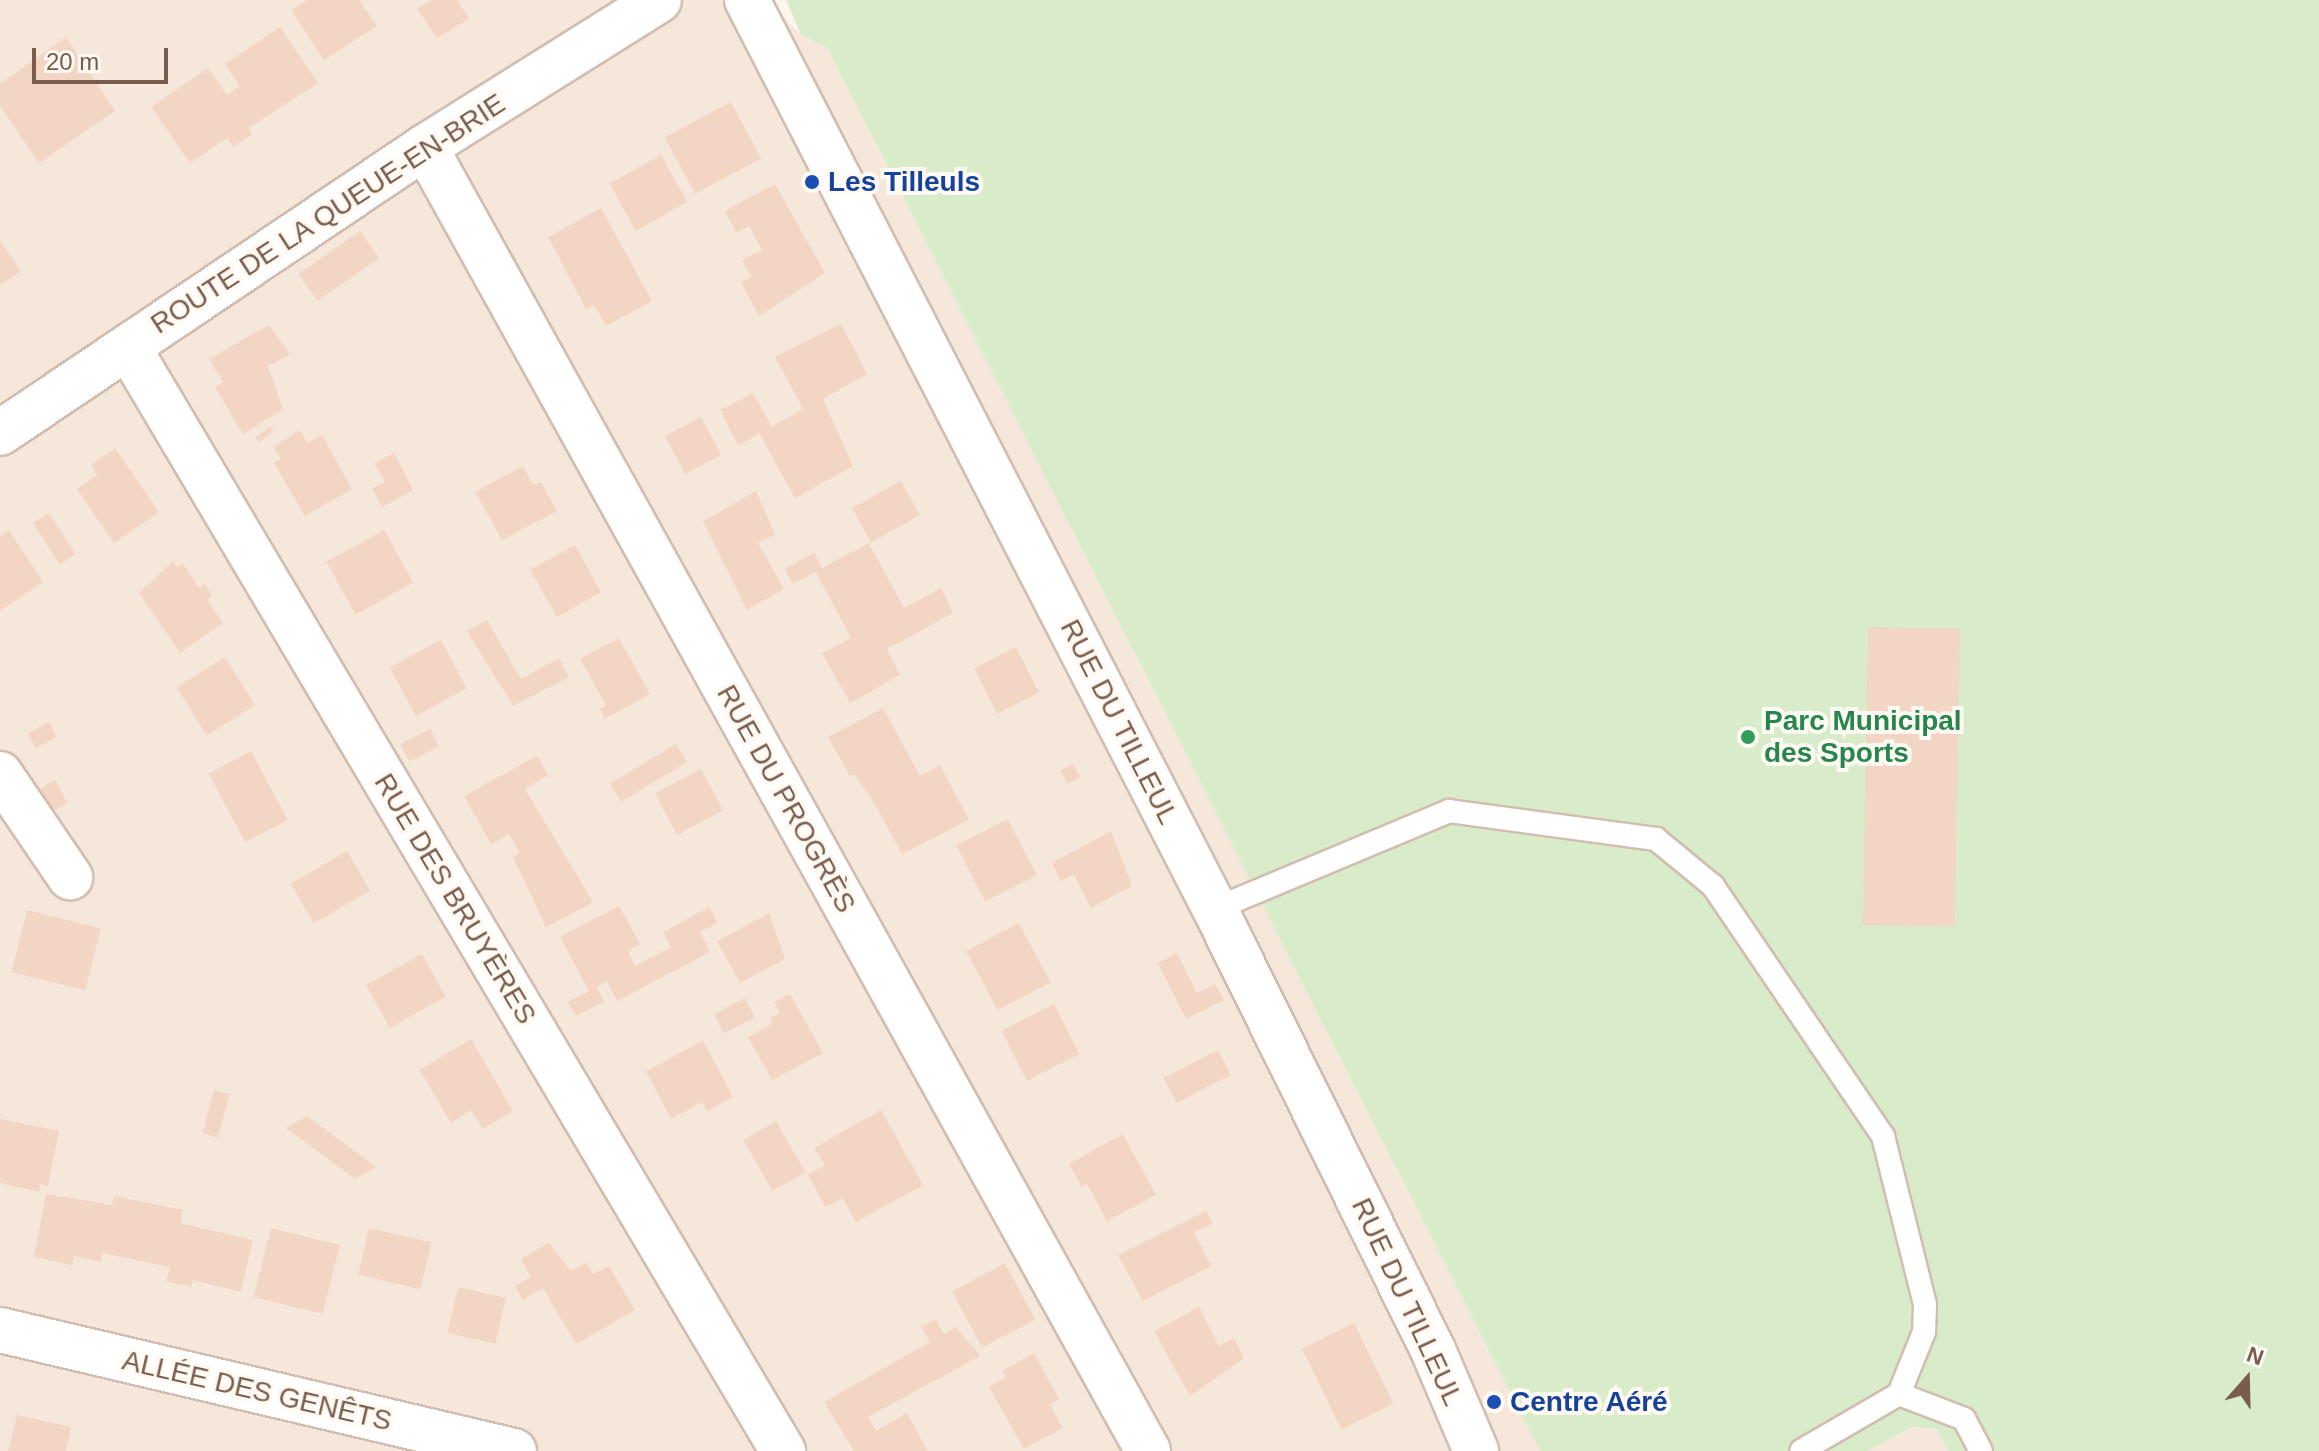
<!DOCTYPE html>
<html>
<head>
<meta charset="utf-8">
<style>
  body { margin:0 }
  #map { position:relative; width:2319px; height:1451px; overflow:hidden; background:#fdf6ec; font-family:Helvetica,sans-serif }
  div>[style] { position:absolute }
  .residential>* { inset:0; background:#f5e8da }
  .green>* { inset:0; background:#d8ecc9 }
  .building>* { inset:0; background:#f3d5c3; transform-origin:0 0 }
  .roads { filter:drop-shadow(2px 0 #d1beb0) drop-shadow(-2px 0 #d1beb0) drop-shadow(0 2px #d1beb0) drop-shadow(0 -2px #d1beb0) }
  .lane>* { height:22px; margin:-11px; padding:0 11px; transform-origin:11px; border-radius:11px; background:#fff }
  .street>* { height:44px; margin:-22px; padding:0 22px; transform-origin:22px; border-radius:22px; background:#fff }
  .secondary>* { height:44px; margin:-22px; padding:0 22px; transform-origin:22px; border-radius:22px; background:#fff }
  .dots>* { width:22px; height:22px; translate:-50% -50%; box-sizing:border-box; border:4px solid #fffaf3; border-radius:50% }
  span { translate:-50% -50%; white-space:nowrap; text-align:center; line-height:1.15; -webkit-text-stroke:8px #fffaf3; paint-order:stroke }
  .transit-label { font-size:28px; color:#164399; font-weight:700 }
  .left { translate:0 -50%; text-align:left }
  .street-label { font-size:28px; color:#7a5c4d }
  .leisure-label { font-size:28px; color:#27864d; font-weight:700 }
  .north { position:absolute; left:2207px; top:1339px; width:80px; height:80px; -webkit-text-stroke:6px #fffaf3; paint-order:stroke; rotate:20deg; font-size:22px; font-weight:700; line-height:32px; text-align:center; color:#7a5c4d }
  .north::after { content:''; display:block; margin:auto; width:28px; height:36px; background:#7a5c4d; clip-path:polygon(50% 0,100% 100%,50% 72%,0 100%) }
  .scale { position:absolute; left:32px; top:48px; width:136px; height:36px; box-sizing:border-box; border:4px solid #7a5c4d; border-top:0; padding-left:10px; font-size:24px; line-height:28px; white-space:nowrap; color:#7a5c4d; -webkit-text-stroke:6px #fffaf3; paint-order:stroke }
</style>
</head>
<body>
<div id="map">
  <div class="residential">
    <i style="clip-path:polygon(0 0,765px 0,801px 35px,827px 47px,1540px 1451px,0 1451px)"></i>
    <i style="clip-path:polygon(1912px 1427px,1937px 1429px,1948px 1451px,1868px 1451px)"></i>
  </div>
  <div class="green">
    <i style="clip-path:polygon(786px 0,2319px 0,2319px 1451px,1948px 1451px,1937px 1429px,1912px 1427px,1868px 1451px,1540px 1451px,827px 47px,801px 35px)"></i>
  </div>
  <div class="building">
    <i style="clip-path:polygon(308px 0,359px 0,377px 26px,324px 60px,291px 10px)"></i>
    <i style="clip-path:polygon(431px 0,457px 0,469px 19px,437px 38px,417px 9px)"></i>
    <i style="clip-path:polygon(280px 27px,318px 83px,249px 128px,252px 134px,233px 147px,227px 138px,190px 163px,151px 107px,208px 68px,227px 95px,240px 86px,225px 64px)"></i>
    <i style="clip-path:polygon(66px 37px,115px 111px,39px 163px,0 106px,0 84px)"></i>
    <i style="left:731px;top:102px;width:64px;height:75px;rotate:62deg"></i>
    <i style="left:661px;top:155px;width:54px;height:59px;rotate:61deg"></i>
    <i style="clip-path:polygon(775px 184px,825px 273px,759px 316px,741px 282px,752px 277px,742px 260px,762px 250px,749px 226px,736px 233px,725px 211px)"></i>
    <i style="clip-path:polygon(601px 208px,652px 301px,606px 326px,594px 305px,586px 309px,548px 237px)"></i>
    <i style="left:360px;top:231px;width:33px;height:75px;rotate:55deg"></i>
    <i style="clip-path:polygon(0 240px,21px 271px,0 285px)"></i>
    <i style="clip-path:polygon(841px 324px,867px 374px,823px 399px,853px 466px,795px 498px,759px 433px,738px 446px,720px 410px,753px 393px,772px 427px,803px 409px,775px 357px)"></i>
    <i style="clip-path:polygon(269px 325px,290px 354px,268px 366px,283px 409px,243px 434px,215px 387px,223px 382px,209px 359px)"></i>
    <i style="left:701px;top:417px;width:43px;height:41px;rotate:62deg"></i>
    <i style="left:270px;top:426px;width:6px;height:19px;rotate:51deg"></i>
    <i style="clip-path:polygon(300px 430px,308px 443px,322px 435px,352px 489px,305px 516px,274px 463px,281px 459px,273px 447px)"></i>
    <i style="clip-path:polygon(115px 448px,159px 512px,114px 543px,77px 489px,97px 475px,91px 465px)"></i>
    <i style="clip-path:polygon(394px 453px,413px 490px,382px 507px,372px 488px,385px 482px,374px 464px)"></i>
    <i style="clip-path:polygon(523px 466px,533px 485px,541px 482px,557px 511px,502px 540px,475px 492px)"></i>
    <i style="left:901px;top:481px;width:39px;height:56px;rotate:61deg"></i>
    <i style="clip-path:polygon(756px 491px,775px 534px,758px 543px,784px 589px,747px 610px,703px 521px)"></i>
    <i style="left:49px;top:513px;width:49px;height:19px;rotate:57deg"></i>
    <i style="clip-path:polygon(9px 530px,43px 582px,0 611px,0 536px)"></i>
    <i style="left:384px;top:530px;width:60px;height:66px;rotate:61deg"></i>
    <i style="clip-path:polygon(869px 543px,904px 608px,941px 588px,953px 613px,887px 649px,900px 675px,850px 703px,822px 653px,851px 638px,816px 572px,793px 584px,785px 569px,814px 553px,822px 568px)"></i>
    <i style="left:575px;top:545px;width:54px;height:51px;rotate:61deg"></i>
    <i style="clip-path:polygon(173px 561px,177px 567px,183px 563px,199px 588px,205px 584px,212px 596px,207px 599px,223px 623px,180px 653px,139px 593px)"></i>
    <i style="clip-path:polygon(487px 620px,521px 679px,559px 658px,569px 677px,513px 706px,467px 631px)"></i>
    <i style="left:1868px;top:627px;width:92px;height:298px;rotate:1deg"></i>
    <i style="clip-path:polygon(619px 638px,650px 694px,605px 719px,600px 709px,606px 705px,580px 659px)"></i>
    <i style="left:441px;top:640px;width:55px;height:58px;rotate:62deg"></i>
    <i style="left:1016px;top:647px;width:51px;height:47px;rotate:63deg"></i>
    <i style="left:225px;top:657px;width:57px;height:57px;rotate:58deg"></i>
    <i style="clip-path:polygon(883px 708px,920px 776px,940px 765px,969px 820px,902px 854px,873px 801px,854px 774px,850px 776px,828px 737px)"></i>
    <i style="left:49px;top:722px;width:17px;height:24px;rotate:62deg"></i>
    <i style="left:430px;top:729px;width:20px;height:33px;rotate:63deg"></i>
    <i style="left:676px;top:744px;width:21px;height:77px;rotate:59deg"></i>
    <i style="left:251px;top:751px;width:78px;height:48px;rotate:62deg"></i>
    <i style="clip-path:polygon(537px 756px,548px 775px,525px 789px,593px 902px,546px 927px,513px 857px,520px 853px,509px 834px,491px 844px,464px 796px)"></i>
    <i style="left:1073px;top:764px;width:15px;height:14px;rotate:62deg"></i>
    <i style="left:701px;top:769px;width:47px;height:52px;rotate:62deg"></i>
    <i style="left:55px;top:780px;width:26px;height:17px;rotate:61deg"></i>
    <i style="left:1008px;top:819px;width:63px;height:58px;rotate:63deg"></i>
    <i style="clip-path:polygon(1111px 831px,1132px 886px,1091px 908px,1074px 874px,1061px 881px,1052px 863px)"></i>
    <i style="left:347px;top:851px;width:46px;height:65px;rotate:60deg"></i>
    <i style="clip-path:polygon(619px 906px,640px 944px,628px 951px,635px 966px,671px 947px,663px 932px,709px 907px,718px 923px,700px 932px,710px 952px,617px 1001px,607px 981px,597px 987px,604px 1002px,576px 1016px,567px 1002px,589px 991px,560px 937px)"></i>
    <i style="left:27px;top:910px;width:76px;height:64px;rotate:14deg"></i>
    <i style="clip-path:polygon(769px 913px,785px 959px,740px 983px,717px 941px)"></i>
    <i style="left:1019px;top:923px;width:67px;height:60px;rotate:62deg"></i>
    <i style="clip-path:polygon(1177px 953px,1197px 993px,1215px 984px,1224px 1000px,1186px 1019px,1158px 963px)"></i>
    <i style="left:422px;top:954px;width:49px;height:64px;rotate:61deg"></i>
    <i style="clip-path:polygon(790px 994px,823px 1053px,772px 1080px,748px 1037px,772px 1024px,770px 1018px,780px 1013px,774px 1002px)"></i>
    <i style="left:745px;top:998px;width:22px;height:35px;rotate:63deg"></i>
    <i style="left:1054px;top:1004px;width:56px;height:59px;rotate:63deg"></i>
    <i style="clip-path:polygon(471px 1039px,513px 1111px,483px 1129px,471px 1110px,451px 1123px,420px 1070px)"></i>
    <i style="clip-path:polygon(703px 1041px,733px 1097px,707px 1111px,702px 1102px,671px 1119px,646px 1071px)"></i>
    <i style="left:1218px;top:1050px;width:28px;height:61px;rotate:63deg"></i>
    <i style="left:214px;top:1090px;width:16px;height:45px;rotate:15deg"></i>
    <i style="clip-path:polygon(881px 1110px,923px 1185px,856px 1222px,843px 1198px,825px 1207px,808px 1174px,825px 1165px,814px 1148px)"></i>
    <i style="clip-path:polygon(307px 1116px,376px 1167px,355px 1179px,286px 1128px)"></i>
    <i style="clip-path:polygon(0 1119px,59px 1131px,48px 1186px,40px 1184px,39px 1192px,0 1183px)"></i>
    <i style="left:776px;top:1121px;width:59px;height:38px;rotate:60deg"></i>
    <i style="clip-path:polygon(1123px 1134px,1156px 1195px,1107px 1221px,1087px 1184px,1082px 1187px,1069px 1164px)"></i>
    <i style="clip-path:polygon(46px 1194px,112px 1205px,114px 1196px,183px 1210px,180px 1223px,253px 1240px,241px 1292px,193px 1280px,191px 1287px,166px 1281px,170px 1267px,102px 1253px,101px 1262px,74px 1256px,72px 1265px,34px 1257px)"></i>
    <i style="clip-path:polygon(1206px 1211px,1213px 1224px,1194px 1232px,1211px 1266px,1143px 1301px,1118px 1255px)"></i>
    <i style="left:271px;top:1228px;width:71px;height:71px;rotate:14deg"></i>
    <i style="left:369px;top:1228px;width:64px;height:48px;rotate:13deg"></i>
    <i style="clip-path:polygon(549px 1243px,571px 1271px,586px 1263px,593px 1274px,609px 1266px,635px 1310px,576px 1344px,543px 1288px,523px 1300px,515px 1286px,531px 1277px,521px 1259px)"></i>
    <i style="left:1005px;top:1263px;width:64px;height:60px;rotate:62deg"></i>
    <i style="left:458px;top:1287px;width:49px;height:47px;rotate:13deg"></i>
    <i style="clip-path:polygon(1199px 1307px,1219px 1346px,1234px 1338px,1244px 1358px,1190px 1396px,1154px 1331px)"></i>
    <i style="clip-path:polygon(935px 1319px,944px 1334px,956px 1327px,980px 1356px,868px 1417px,876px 1431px,907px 1413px,928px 1451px,854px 1451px,824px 1402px,930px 1342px,921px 1327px)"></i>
    <i style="left:1354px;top:1323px;width:90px;height:58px;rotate:64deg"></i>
    <i style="clip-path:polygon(1034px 1353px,1059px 1399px,1050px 1404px,1063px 1428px,1024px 1449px,989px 1387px,1006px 1377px,1002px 1371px)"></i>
    <i style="clip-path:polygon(17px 1415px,71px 1427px,66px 1451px,8px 1451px)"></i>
  </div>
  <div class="roads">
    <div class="lane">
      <i style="left:1215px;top:909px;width:254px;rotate:-22.7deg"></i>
      <i style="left:1449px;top:811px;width:209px;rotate:7.7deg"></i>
      <i style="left:1656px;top:839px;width:74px;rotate:39.5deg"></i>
      <i style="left:1713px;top:886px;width:302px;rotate:55.8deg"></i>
      <i style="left:1883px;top:1136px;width:174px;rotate:76deg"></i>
      <i style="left:1925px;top:1305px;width:27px;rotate:92deg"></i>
      <i style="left:1924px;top:1332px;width:67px;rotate:112deg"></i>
      <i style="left:1899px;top:1394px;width:113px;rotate:149.8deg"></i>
      <i style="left:1899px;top:1394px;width:70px;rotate:21deg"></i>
      <i style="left:1964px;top:1419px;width:36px;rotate:62deg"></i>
    </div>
    <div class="street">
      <i style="left:747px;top:0;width:1022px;rotate:62.76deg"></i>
      <i style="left:1215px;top:909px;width:492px;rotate:63.7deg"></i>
      <i style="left:1433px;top:1350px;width:110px;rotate:66.9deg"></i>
      <i style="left:425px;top:147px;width:1491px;rotate:60.99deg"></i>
      <i style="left:128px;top:347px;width:1284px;rotate:59.32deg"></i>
      <i style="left:0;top:774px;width:125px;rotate:55.8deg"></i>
      <i style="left:0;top:1330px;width:528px;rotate:13.25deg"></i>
    </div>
    <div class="secondary">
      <i style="left:0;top:433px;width:512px;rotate:-33.94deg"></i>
      <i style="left:425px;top:147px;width:276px;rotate:-32.1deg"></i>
    </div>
  </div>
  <div class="dots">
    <i style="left:812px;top:182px;background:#1a4fb4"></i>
    <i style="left:1748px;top:737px;background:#2e9e5b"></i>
    <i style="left:1494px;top:1402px;background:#1a4fb4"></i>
  </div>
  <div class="transit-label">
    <span class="left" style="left:828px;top:182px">Les Tilleuls</span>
    <span class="left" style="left:1510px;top:1402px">Centre Aéré</span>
  </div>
  <div class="street-label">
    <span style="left:328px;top:214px;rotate:-33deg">ROUTE DE LA QUEUE-EN-BRIE</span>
    <span style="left:1119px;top:722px;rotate:63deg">RUE DU TILLEUL</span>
    <span style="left:786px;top:799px;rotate:61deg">RUE DU PROGRÈS</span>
    <span style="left:455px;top:899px;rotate:59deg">RUE DES BRUYÈRES</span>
    <span style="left:1407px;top:1302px;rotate:65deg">RUE DU TILLEUL</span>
    <span style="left:257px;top:1391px;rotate:13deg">ALLÉE DES GENÊTS</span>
  </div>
  <div class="leisure-label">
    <span class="left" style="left:1764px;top:737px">Parc Municipal<br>des Sports</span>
  </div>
  <div class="north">N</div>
  <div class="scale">20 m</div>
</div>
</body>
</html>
